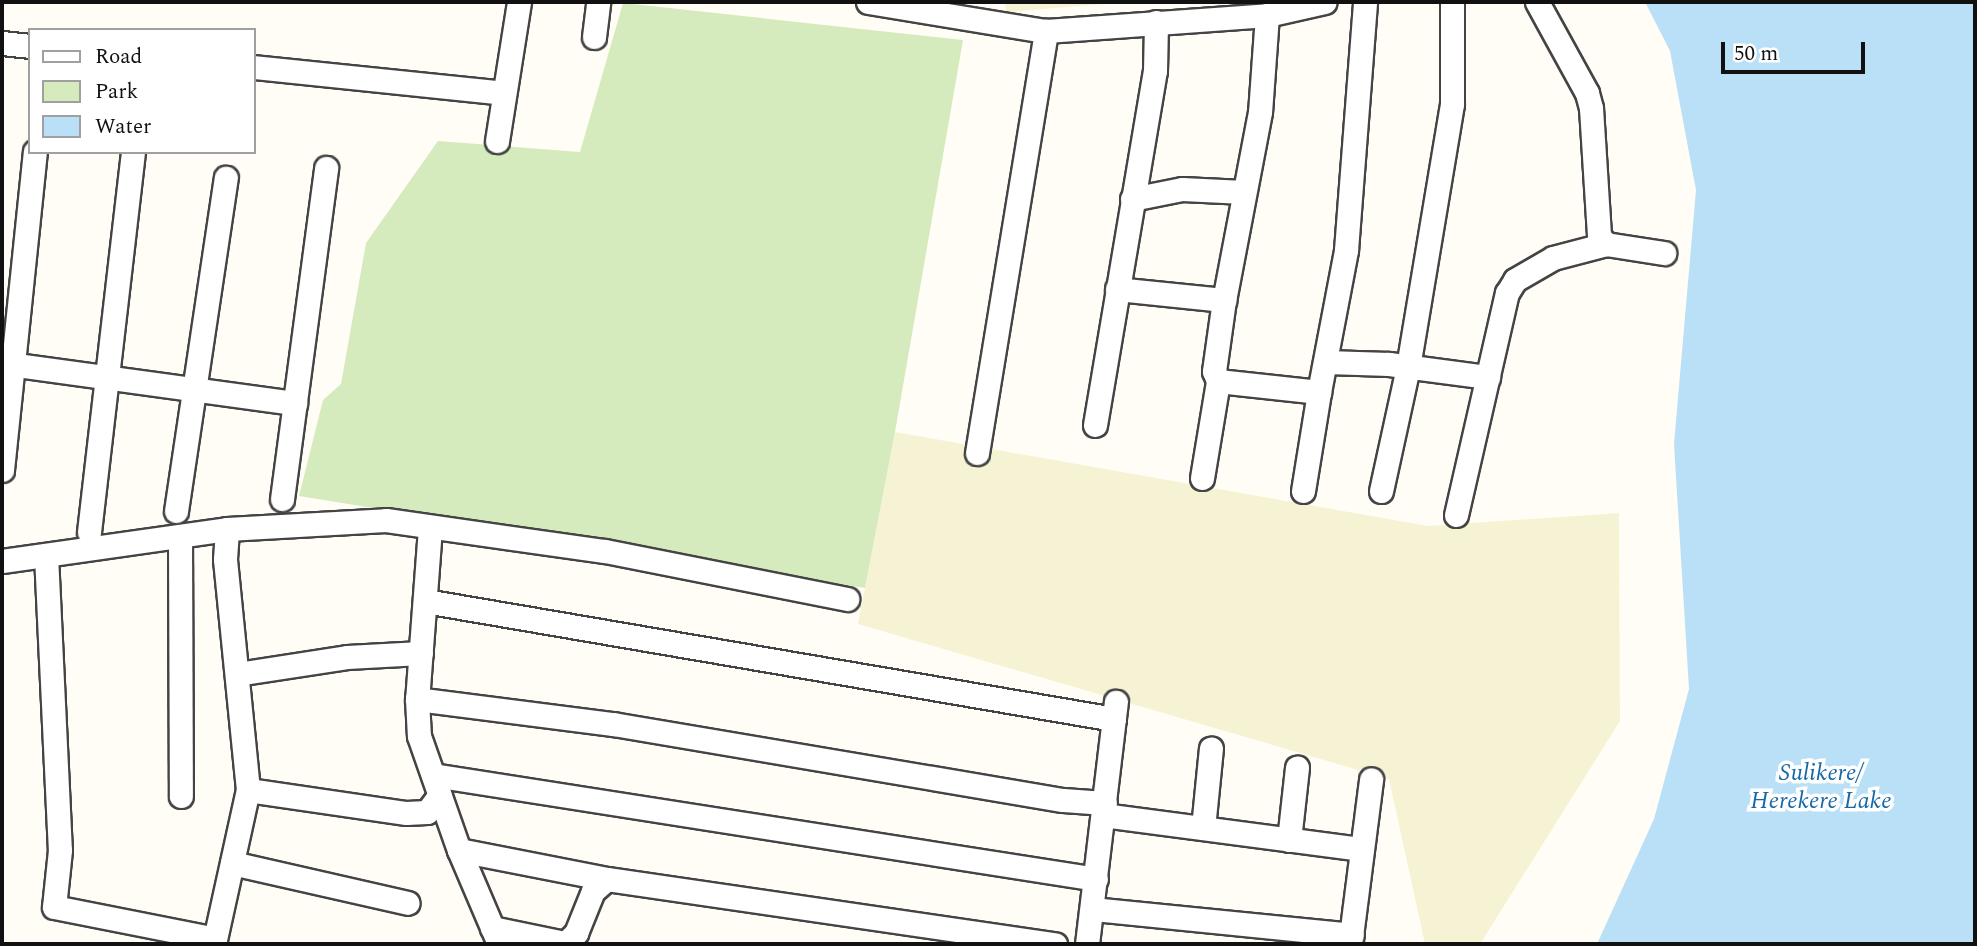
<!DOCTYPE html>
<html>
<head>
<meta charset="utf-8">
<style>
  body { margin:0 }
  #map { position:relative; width:1977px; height:946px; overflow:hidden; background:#fffdf5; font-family:Spectral,serif }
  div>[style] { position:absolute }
  .farmland>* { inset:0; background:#f6f3d4 }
  .green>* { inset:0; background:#d5ebbd }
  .water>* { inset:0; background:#b9e0f7 }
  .roads { filter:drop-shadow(2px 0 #444) drop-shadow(-2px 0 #444) drop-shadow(0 2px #444) drop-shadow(0 -2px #444) }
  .minor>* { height:23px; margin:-11.5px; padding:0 11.5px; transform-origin:11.5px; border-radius:11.5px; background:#fff }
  span { translate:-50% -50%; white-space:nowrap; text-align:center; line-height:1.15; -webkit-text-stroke:7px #fff; paint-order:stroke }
  .water-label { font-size:24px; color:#1768a6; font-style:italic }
  .frame { position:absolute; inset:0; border:4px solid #111; pointer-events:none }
  .legend { position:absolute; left:28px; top:28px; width:228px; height:126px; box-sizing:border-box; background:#fff; border:2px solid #a0a0a0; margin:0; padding:9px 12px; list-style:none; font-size:21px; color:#111 }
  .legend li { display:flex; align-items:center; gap:14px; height:35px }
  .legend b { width:35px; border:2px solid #a0a0a0 }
  .scale { position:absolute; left:1721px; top:42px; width:144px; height:32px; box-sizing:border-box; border:4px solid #111; border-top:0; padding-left:9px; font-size:21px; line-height:24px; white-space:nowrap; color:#111; -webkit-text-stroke:5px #fff; paint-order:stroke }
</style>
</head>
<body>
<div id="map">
  <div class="farmland">
    <i style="clip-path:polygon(1005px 2px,1128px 2px,1006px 12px)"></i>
    <i style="clip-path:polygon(895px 432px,1428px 526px,1619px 513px,1620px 721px,1480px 944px,1425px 944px,1389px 779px,858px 624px)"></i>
  </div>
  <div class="green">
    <i style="clip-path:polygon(623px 3px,963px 40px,895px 432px,865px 588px,299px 496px,323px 400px,341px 384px,366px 243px,438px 141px,580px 152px)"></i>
  </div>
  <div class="water">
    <i style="clip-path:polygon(1645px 2px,1975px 2px,1975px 944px,1597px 944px,1654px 819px,1689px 689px,1674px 444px,1696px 190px,1670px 51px)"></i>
  </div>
  <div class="roads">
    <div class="minor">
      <i style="left:868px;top:2px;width:180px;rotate:9.3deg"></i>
      <i style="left:1046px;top:31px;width:222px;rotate:-4.1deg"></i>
      <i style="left:1267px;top:15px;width:59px;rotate:-12.6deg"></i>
      <i style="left:1537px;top:2px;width:104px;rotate:61.2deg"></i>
      <i style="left:1587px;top:93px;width:16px;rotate:75deg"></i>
      <i style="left:1591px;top:108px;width:128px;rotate:86.4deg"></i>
      <i style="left:1599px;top:236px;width:11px;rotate:49deg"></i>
      <i style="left:1606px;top:244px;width:59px;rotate:8.8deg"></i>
      <i style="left:1267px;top:15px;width:97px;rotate:94.1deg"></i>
      <i style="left:1260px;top:112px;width:191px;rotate:100.8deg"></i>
      <i style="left:1224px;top:300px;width:72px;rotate:98deg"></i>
      <i style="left:1214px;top:371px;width:11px;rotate:68deg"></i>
      <i style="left:1218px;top:381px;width:102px;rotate:6.2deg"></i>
      <i style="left:1319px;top:392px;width:145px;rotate:-79.2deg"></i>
      <i style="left:1346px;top:250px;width:249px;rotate:-85.6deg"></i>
      <i style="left:594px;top:37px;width:35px;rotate:-83deg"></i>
      <i style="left:2px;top:43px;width:28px;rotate:6deg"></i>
      <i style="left:254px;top:67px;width:251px;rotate:5.9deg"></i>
      <i style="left:497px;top:141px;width:141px;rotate:-81deg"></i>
      <i style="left:1132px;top:199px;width:51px;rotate:-11.3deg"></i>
      <i style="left:1182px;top:189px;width:62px;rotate:2.8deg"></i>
      <i style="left:1117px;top:289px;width:108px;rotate:5.9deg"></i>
      <i style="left:1326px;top:362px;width:63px;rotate:1.8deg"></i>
      <i style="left:1389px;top:364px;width:100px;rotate:7.5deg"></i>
      <i style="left:2px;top:363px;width:296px;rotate:7.8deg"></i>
      <i style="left:1095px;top:425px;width:359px;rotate:-80.4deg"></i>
      <i style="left:1155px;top:71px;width:49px;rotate:-88.8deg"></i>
      <i style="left:977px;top:453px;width:428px;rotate:-80.7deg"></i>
      <i style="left:2px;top:470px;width:320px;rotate:-84.1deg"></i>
      <i style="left:1202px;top:478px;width:98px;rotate:-80.6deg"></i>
      <i style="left:1303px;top:491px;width:100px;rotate:-80.8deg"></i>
      <i style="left:1381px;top:491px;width:127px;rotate:-77.7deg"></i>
      <i style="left:1408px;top:367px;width:267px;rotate:-80.5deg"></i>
      <i style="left:1452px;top:104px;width:102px;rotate:-90deg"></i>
      <i style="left:282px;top:499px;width:334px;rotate:-82.4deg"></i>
      <i style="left:176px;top:511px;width:337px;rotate:-81.5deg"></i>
      <i style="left:1456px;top:515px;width:228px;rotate:-77.1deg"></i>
      <i style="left:1507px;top:293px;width:15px;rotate:-58deg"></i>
      <i style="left:1515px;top:280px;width:44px;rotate:-30.1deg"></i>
      <i style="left:1553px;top:258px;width:55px;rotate:-14.8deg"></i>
      <i style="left:430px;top:528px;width:171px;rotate:94.3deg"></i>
      <i style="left:417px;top:699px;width:37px;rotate:87deg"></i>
      <i style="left:419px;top:736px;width:121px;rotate:70.7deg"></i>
      <i style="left:459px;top:850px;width:102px;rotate:66.9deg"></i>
      <i style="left:89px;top:532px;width:383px;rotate:-83.4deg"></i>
      <i style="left:180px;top:536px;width:260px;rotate:89.8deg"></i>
      <i style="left:46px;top:555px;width:295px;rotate:87.3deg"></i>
      <i style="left:60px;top:850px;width:57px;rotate:96deg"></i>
      <i style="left:54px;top:907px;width:164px;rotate:11.2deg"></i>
      <i style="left:2px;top:561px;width:227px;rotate:-8.1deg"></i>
      <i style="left:227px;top:529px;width:159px;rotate:-3.2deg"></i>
      <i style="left:386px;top:520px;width:221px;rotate:8.1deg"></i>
      <i style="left:605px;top:551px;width:247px;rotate:11.2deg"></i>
      <i style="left:425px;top:601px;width:699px;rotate:9.72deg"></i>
      <i style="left:237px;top:674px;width:111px;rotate:-8.8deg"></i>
      <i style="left:347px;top:657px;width:74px;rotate:-3.1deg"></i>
      <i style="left:417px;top:699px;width:198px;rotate:7.3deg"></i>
      <i style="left:613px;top:724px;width:456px;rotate:9.6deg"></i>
      <i style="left:1063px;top:800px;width:42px;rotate:4.1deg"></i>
      <i style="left:433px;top:775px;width:671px;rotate:8.91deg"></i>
      <i style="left:248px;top:790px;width:160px;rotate:8.3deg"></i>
      <i style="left:406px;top:813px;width:21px;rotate:-3deg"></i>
      <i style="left:427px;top:812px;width:21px;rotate:-53deg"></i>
      <i style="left:1103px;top:815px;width:261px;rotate:7.5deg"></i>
      <i style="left:1203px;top:828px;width:80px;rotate:-84.3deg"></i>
      <i style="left:1289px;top:840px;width:73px;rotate:-83.7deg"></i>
      <i style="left:459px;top:850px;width:151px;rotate:11.1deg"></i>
      <i style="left:232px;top:863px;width:180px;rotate:12.8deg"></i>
      <i style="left:1093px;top:909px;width:260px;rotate:5.7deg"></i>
      <i style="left:492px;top:928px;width:79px;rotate:11.7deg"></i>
      <i style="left:214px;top:944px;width:158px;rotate:-77.6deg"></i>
      <i style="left:248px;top:790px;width:232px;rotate:-95.7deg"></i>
      <i style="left:225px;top:559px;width:30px;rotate:-86deg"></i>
      <i style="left:565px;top:944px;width:16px;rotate:-45deg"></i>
      <i style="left:576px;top:933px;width:45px;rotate:-68deg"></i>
      <i style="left:593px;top:891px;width:18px;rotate:-41deg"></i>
      <i style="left:607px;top:879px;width:453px;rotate:8.3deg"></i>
      <i style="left:1087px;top:944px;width:244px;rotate:-83.2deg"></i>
      <i style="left:1350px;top:944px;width:166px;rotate:-82.7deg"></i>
    </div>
  </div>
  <div class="water-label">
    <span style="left:1821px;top:788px">Sulikere/<br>Herekere Lake</span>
  </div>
  <div class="frame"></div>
  <ul class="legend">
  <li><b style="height:9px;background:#fff"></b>Road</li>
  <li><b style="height:19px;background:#d5ebbd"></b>Park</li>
  <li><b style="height:19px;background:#b9e0f7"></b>Water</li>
  </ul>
  <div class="scale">50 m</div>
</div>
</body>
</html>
